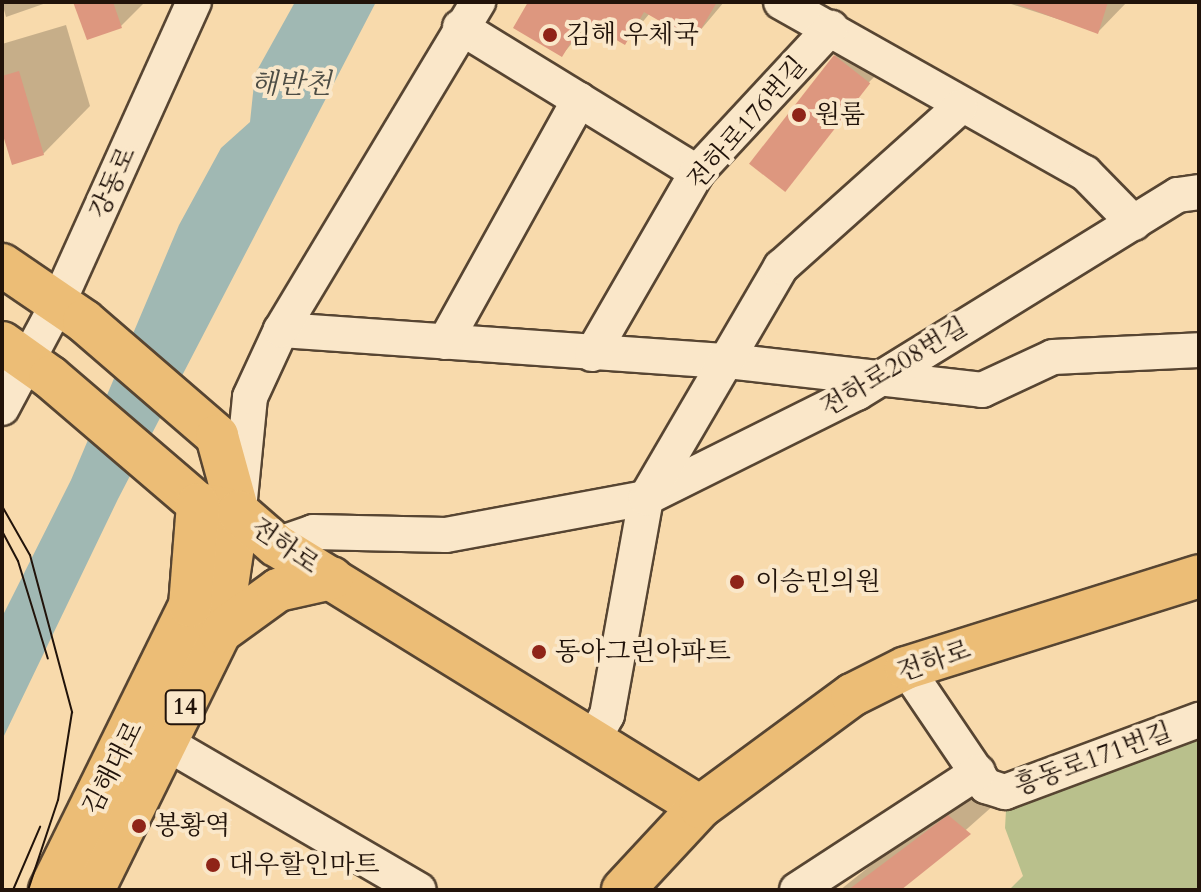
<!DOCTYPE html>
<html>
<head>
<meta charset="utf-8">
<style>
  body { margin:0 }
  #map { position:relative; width:1201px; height:892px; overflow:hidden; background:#f8daac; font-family:Cardo,"Noto Serif KR",serif }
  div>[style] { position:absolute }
  .green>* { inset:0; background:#b9c08c }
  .water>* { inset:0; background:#a0b8b3 }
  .shadow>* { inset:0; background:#0003 }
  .building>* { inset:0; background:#dd977f; transform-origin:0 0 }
  .roads { filter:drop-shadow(2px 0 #574532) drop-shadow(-2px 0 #574532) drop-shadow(0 2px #574532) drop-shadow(0 -2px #574532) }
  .minor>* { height:34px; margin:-17px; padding:0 17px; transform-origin:17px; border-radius:17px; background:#fae7c9 }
  .major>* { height:42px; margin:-21px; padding:0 21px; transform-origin:21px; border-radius:21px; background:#ecbd76 }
  .tram>* { height:2px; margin:-1px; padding:0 1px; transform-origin:1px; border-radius:1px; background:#21130a }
  .dots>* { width:22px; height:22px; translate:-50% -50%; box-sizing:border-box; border:4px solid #fae7c9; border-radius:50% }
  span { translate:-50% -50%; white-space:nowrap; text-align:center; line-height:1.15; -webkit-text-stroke:8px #fae7c9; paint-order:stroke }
  .shield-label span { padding:2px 6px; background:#fae7c9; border:2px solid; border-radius:6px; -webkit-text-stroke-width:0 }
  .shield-label { font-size:24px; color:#21130a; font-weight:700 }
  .poi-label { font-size:26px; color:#21130a }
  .left { translate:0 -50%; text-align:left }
  .street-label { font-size:26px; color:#21130a }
  .water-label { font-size:28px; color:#4d4d45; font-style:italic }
  .frame { position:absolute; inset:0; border:4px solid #21130a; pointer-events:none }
</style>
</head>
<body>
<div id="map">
  <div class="green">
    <i style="clip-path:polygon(1199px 721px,1199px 890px,1009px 890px,1023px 876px,1005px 828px,1006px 810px)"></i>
  </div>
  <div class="water">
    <i style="clip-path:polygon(295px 2px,376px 2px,118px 499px,2px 740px,2px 617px,71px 480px,179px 225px,221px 148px,250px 122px,255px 74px)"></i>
  </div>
  <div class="shadow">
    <i style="clip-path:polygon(2px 2px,49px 2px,6px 17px)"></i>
    <i style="clip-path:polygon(75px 2px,145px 2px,121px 26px,88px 38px)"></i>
    <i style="clip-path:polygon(530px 2px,724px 2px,693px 39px,650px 13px,625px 43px,590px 22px,562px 55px)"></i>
    <i style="clip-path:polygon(1005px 2px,1127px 2px,1098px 32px)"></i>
    <i style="clip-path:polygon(66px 25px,90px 106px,43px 154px,2px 125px,2px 44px)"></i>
    <i style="clip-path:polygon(851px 40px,884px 67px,771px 181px,835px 56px)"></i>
    <i style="clip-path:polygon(1012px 789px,898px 890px,840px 890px,955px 798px)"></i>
  </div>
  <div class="building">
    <i style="clip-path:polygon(73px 2px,113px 2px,122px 28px,87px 40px)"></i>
    <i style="clip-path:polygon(528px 2px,717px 2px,694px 41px,644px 12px,625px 45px,584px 21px,562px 57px,513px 28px)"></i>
    <i style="clip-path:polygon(1011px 2px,1108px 2px,1098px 34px)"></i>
    <i style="left:834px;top:55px;width:46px;height:138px;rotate:38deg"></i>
    <i style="clip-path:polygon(19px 71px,44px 155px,12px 165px,2px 132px,2px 76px)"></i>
    <i style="clip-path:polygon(948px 815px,971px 834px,901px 890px,848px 890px)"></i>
  </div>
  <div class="roads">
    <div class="minor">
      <i style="left:781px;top:2px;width:349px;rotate:29.4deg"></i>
      <i style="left:1085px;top:173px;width:70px;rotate:45.6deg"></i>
      <i style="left:460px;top:27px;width:278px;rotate:31.5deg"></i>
      <i style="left:281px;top:330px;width:448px;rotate:4deg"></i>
      <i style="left:728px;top:361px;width:256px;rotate:6.5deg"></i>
      <i style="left:982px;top:390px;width:78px;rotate:-24.9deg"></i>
      <i style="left:1053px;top:357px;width:146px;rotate:-2.7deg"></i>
      <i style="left:445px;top:342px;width:277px;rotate:-61deg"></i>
      <i style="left:592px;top:354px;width:210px;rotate:-60deg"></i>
      <i style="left:697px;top:172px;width:197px;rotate:-47.1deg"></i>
      <i style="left:2px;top:408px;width:119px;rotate:-61.9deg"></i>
      <i style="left:58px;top:303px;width:330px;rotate:-65.7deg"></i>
      <i style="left:240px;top:499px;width:102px;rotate:-84.4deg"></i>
      <i style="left:250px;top:397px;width:74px;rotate:-65.2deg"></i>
      <i style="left:281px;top:330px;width:383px;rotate:-59deg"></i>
      <i style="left:276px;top:545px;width:39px;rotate:-19deg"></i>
      <i style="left:313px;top:532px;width:133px;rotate:1.3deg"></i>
      <i style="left:446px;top:535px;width:203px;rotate:-10.5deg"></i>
      <i style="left:646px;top:498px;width:236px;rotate:-26.5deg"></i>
      <i style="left:857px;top:393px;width:377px;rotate:-31.7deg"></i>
      <i style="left:1178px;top:195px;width:21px;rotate:-8deg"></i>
      <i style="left:906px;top:668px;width:143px;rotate:55.9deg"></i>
      <i style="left:986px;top:786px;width:20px;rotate:18deg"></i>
      <i style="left:1005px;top:792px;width:207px;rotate:-20.4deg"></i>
      <i style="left:593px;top:740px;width:29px;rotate:-61deg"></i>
      <i style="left:607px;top:715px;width:220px;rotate:-79.8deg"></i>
      <i style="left:646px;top:498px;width:268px;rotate:-59.7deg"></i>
      <i style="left:781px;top:267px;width:240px;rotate:-41.8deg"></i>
      <i style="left:168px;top:744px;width:290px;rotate:30.2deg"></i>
      <i style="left:797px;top:890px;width:216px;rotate:-33.1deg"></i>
    </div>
    <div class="major">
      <i style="left:2px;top:265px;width:99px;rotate:34.3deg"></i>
      <i style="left:84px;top:321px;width:176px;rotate:40.8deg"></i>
      <i style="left:217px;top:436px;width:79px;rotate:74.6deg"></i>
      <i style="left:238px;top:512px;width:121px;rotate:98.5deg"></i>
      <i style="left:220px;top:632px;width:288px;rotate:116.2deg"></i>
      <i style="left:2px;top:343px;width:59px;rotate:35.3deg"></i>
      <i style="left:50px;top:377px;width:195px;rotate:40.6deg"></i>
      <i style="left:198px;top:504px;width:27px;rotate:10deg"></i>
      <i style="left:238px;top:512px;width:50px;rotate:41deg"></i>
      <i style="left:276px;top:545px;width:498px;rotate:31.7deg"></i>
      <i style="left:220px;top:632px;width:72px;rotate:-35.9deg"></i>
      <i style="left:278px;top:590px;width:55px;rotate:-12.5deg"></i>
      <i style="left:50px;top:890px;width:317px;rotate:-63.8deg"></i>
      <i style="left:190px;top:606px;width:102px;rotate:-85.5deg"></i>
      <i style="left:623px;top:890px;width:113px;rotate:-47.1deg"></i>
      <i style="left:700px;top:807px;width:189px;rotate:-36.4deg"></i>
      <i style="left:852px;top:695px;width:60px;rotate:-26.6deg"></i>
      <i style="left:906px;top:668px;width:307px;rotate:-17.4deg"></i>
    </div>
  </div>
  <div class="tram">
    <i style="left:2px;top:506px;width:56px;rotate:60.3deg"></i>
    <i style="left:30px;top:555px;width:163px;rotate:75deg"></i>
    <i style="left:72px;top:712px;width:89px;rotate:99deg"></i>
    <i style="left:58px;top:800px;width:95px;rotate:108.4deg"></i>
    <i style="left:2px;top:531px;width:34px;rotate:62deg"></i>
    <i style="left:18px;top:561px;width:102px;rotate:73deg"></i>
    <i style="left:13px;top:890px;width:69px;rotate:-66.8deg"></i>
  </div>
  <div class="dots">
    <i style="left:550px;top:35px;background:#8f2418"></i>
    <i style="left:799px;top:115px;background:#8f2418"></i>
    <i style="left:737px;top:582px;background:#8f2418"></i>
    <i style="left:539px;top:652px;background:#8f2418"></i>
    <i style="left:139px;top:826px;background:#8f2418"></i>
    <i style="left:213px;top:865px;background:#8f2418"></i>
  </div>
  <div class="shield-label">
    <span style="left:185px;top:707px">14</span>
  </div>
  <div class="poi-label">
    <span class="left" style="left:566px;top:35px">김해 우체국</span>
    <span class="left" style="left:815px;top:115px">원룸</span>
    <span class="left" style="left:755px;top:582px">이승민의원</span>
    <span class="left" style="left:555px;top:652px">동아그린아파트</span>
    <span class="left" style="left:155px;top:826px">봉황역</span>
    <span class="left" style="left:229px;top:865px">대우할인마트</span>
  </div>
  <div class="street-label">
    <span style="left:747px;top:123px;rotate:-49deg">전하로176번길</span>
    <span style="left:113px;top:183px;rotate:-66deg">강동로</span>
    <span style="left:894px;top:367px;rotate:-31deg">전하로208번길</span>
    <span style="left:285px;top:546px;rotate:35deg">전하로</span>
    <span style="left:934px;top:661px;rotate:-19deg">전하로</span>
    <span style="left:1093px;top:759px;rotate:-20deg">흥동로171번길</span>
    <span style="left:113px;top:768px;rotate:-63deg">김해대로</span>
  </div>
  <div class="water-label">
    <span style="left:291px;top:84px">해반천</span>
  </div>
  <div class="frame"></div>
</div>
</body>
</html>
